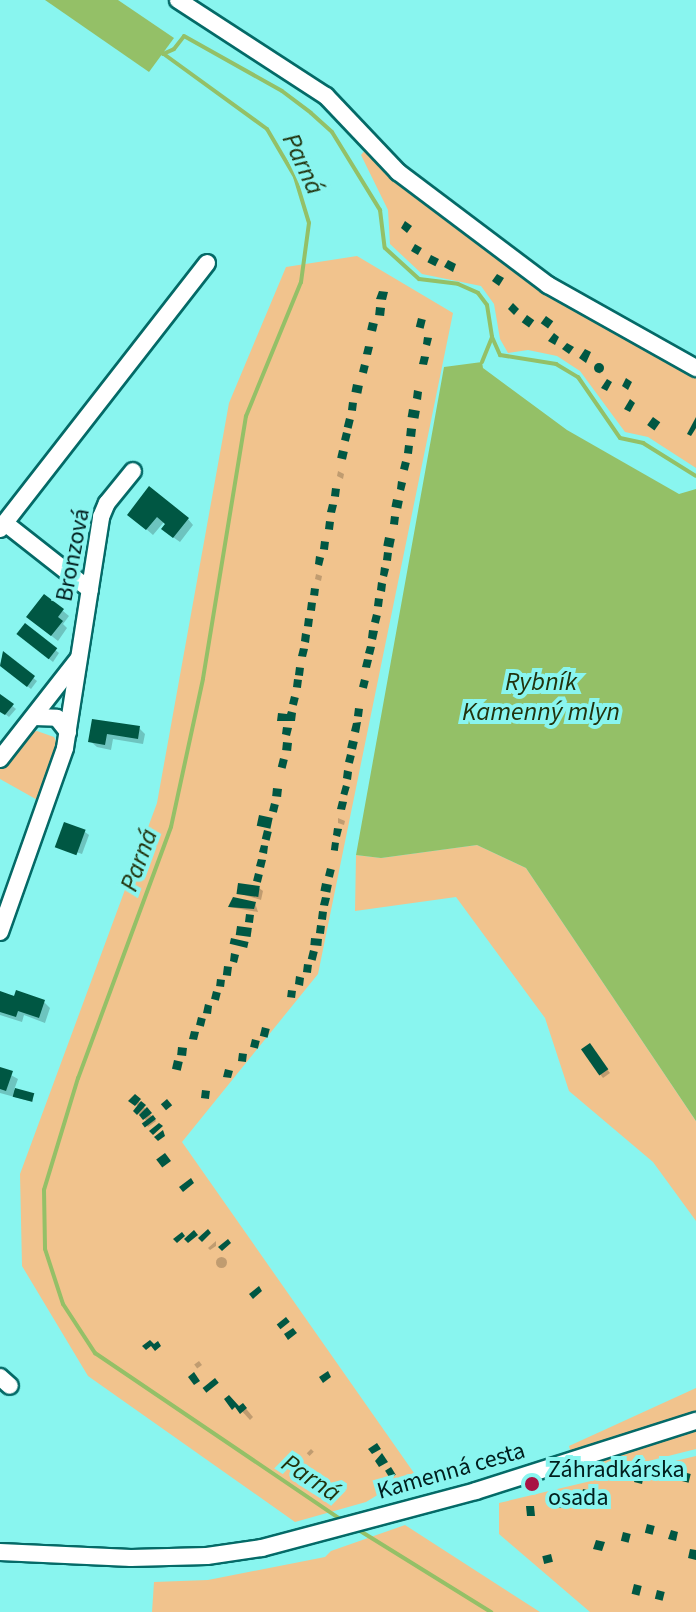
<!DOCTYPE html>
<html>
<head>
<meta charset="utf-8">
<style>
  body { margin:0 }
  #map { position:relative; width:696px; height:1612px; overflow:hidden; background:#89f5ef; font-family:"Source Sans 3",sans-serif }
  div>[style] { position:absolute }
  .green>* { inset:0; background:#f1c38d }
  .water>* { inset:0; background:#94c067 }
  .shadow>* { inset:0; background:#0003; transform-origin:0 0 }
  .round { border-radius:50% }
  .stream>* { height:4px; margin:-2px; padding:0 2px; transform-origin:2px; border-radius:2px; background:#94c067 }
  .building>* { inset:0; background:#005743; transform-origin:0 0 }
  .roads { filter:drop-shadow(2px 0 #046a67) drop-shadow(-2px 0 #046a67) drop-shadow(0 2px #046a67) drop-shadow(0 -2px #046a67) }
  .minor>* { height:16px; margin:-8px; padding:0 8px; transform-origin:8px; border-radius:8px; background:#fff }
  .dots>* { width:22px; height:22px; translate:-50% -50%; box-sizing:border-box; border:4px solid #89f5ef; border-radius:50% }
  span { translate:-50% -50%; white-space:nowrap; text-align:center; line-height:1.15; -webkit-text-stroke:8px #89f5ef; paint-order:stroke }
  .street-label { font-size:24px; color:#001e1d }
  .poi-label { font-size:24px; color:#001e1d }
  .left { translate:0 -50%; text-align:left }
  .water-label { font-size:26px; color:#21320d; font-style:italic }
</style>
</head>
<body>
<div id="map">
  <div class="green">
    <i style="clip-path:polygon(370px 144px,395px 176px,696px 372px,696px 468px,648px 437px,625px 432px,580px 371px,557px 356px,528px 350px,508px 353px,500px 339px,494px 304px,481px 286px,422px 274px,390px 244px,388px 210px,361px 155px)"></i>
    <i style="clip-path:polygon(357px 256px,453px 313px,318px 974px,182px 1142px,414px 1473px,366px 1502px,295px 1522px,88px 1376px,22px 1266px,20px 1174px,157px 803px,229px 403px,286px 267px)"></i>
    <i style="clip-path:polygon(37px 731px,54px 737px,58px 745px,41px 802px,0 779px,0 768px,29px 733px)"></i>
    <i style="clip-path:polygon(477px 845px,526px 868px,696px 1121px,696px 1221px,653px 1162px,569px 1091px,545px 1018px,456px 897px,355px 911px,356px 855px,381px 858px)"></i>
    <i style="clip-path:polygon(696px 1388px,696px 1449px,577px 1479px,569px 1446px)"></i>
    <i style="clip-path:polygon(696px 1456px,696px 1612px,590px 1612px,499px 1534px,499px 1503px)"></i>
    <i style="clip-path:polygon(405px 1525px,540px 1612px,152px 1612px,154px 1582px,208px 1580px,325px 1557px,331px 1551px)"></i>
  </div>
  <div class="water">
    <i style="clip-path:polygon(45px 0,118px 0,174px 38px,149px 72px)"></i>
    <i style="clip-path:polygon(482px 362px,483px 368px,567px 430px,679px 494px,696px 489px,696px 1121px,526px 868px,477px 845px,381px 858px,356px 855px,444px 367px)"></i>
  </div>
  <div class="shadow">
    <i style="clip-path:polygon(600px 364px,604px 366px,600px 374px,595px 370px)"></i>
    <i style="clip-path:polygon(338px 471px,344px 474px,343px 479px,337px 476px)"></i>
    <i style="clip-path:polygon(129px 514px,188px 519px,193px 525px,180px 542px,170px 535px,164px 522px,153px 535px)"></i>
    <i style="clip-path:polygon(316px 574px,322px 576px,321px 581px,315px 579px)"></i>
    <i style="clip-path:polygon(63px 611px,69px 616px,63px 624px,67px 628px,58px 641px,35px 623px)"></i>
    <i style="clip-path:polygon(26px 626px,59px 653px,53px 662px,23px 638px)"></i>
    <i style="clip-path:polygon(3px 654px,37px 681px,31px 689px,0 665px)"></i>
    <i style="clip-path:polygon(0 696px,16px 709px,9px 717px,0 710px)"></i>
    <i style="clip-path:polygon(94px 721px,139px 728px,145px 734px,143px 744px,113px 739px,111px 750px,97px 747px,90px 741px)"></i>
    <i style="clip-path:polygon(338px 818px,345px 821px,344px 825px,338px 823px)"></i>
    <i style="clip-path:polygon(85px 832px,89px 835px,82px 854px,59px 846px)"></i>
    <i style="clip-path:polygon(259px 888px,263px 891px,261px 900px,238px 893px)"></i>
    <i style="clip-path:polygon(255px 903px,258px 912px,230px 907px)"></i>
    <i style="clip-path:polygon(0 993px,44px 1002px,50px 1008px,45px 1023px,24px 1015px,22px 1022px,0 1015px)"></i>
    <i style="clip-path:polygon(593px 1050px,610px 1073px,603px 1078px,600px 1074px)"></i>
    <i style="clip-path:polygon(0 1069px,18px 1079px,14px 1090px,33px 1095px,33px 1102px,0 1093px)"></i>
    <i style="clip-path:polygon(135px 1097px,156px 1121px,148px 1127px,145px 1123px,147px 1121px,135px 1111px,139px 1107px,131px 1101px)"></i>
    <i style="clip-path:polygon(216px 1241px,216px 1246px,210px 1250px,208px 1248px)"></i>
    <i class="round" style="left:215.5px;top:1256.5px;width:11px;height:11px"></i>
    <i style="left:199px;top:1361px;width:5px;height:6px;rotate:53deg"></i>
    <i style="clip-path:polygon(243px 1405px,253px 1417px,250px 1420px,239px 1408px)"></i>
    <i style="left:311px;top:1449px;width:4px;height:6px;rotate:45deg"></i>
  </div>
  <div class="stream">
    <i style="left:161px;top:52px;width:131px;rotate:36deg"></i>
    <i style="left:267px;top:129px;width:56px;rotate:59.7deg"></i>
    <i style="left:295px;top:177px;width:48px;rotate:73.1deg"></i>
    <i style="left:309px;top:223px;width:60px;rotate:97.7deg"></i>
    <i style="left:301px;top:282px;width:145px;rotate:112.3deg"></i>
    <i style="left:246px;top:416px;width:266px;rotate:99.3deg"></i>
    <i style="left:203px;top:679px;width:151px;rotate:102.2deg"></i>
    <i style="left:171px;top:827px;width:268px;rotate:110.3deg"></i>
    <i style="left:78px;top:1078px;width:117px;rotate:106.9deg"></i>
    <i style="left:44px;top:1190px;width:59px;rotate:89deg"></i>
    <i style="left:45px;top:1249px;width:58px;rotate:71.9deg"></i>
    <i style="left:63px;top:1304px;width:59px;rotate:56.9deg"></i>
    <i style="left:95px;top:1353px;width:298px;rotate:34.1deg"></i>
    <i style="left:163px;top:54px;width:12px;rotate:-24deg"></i>
    <i style="left:174px;top:49px;width:16px;rotate:-52deg"></i>
    <i style="left:184px;top:36px;width:112px;rotate:29.3deg"></i>
    <i style="left:282px;top:91px;width:36px;rotate:37deg"></i>
    <i style="left:311px;top:113px;width:28px;rotate:42deg"></i>
    <i style="left:332px;top:132px;width:92px;rotate:58.4deg"></i>
    <i style="left:380px;top:210px;width:38px;rotate:83deg"></i>
    <i style="left:385px;top:248px;width:46px;rotate:42.4deg"></i>
    <i style="left:419px;top:279px;width:39px;rotate:7deg"></i>
    <i style="left:458px;top:284px;width:22px;rotate:24deg"></i>
    <i style="left:478px;top:293px;width:15px;rotate:53deg"></i>
    <i style="left:487px;top:305px;width:32px;rotate:81deg"></i>
    <i style="left:492px;top:337px;width:20px;rotate:66deg"></i>
    <i style="left:500px;top:355px;width:57px;rotate:9.1deg"></i>
    <i style="left:556px;top:364px;width:26px;rotate:31deg"></i>
    <i style="left:578px;top:377px;width:74px;rotate:55.5deg"></i>
    <i style="left:620px;top:438px;width:24px;rotate:12deg"></i>
    <i style="left:643px;top:443px;width:62px;rotate:31.9deg"></i>
    <i style="left:482px;top:362px;width:27px;rotate:-68deg"></i>
    <i style="left:357px;top:1529px;width:158px;rotate:31.8deg"></i>
  </div>
  <div class="building">
    <i style="clip-path:polygon(405px 221px,412px 226px,407px 233px,401px 228px)"></i>
    <i style="left:415px;top:244px;width:8px;height:8px;rotate:30deg"></i>
    <i style="left:431px;top:255px;width:9px;height:8px;rotate:27deg"></i>
    <i style="clip-path:polygon(448px 260px,456px 264px,453px 272px,444px 267px)"></i>
    <i style="clip-path:polygon(497px 274px,504px 278px,499px 286px,492px 281px)"></i>
    <i style="clip-path:polygon(379px 291px,388px 292px,386px 300px,376px 299px)"></i>
    <i style="clip-path:polygon(513px 303px,519px 309px,514px 315px,508px 309px)"></i>
    <i style="left:376px;top:307px;width:9px;height:8px;rotate:6deg"></i>
    <i style="left:527px;top:315px;width:9px;height:9px;rotate:36deg"></i>
    <i style="left:546px;top:316px;width:9px;height:9px;rotate:36deg"></i>
    <i style="left:418px;top:318px;width:8px;height:9px;rotate:14deg"></i>
    <i style="left:369px;top:322px;width:9px;height:8px;rotate:13deg"></i>
    <i style="clip-path:polygon(554px 333px,559px 337px,555px 345px,548px 341px)"></i>
    <i style="clip-path:polygon(424px 337px,432px 338px,430px 346px,423px 344px)"></i>
    <i style="clip-path:polygon(567px 343px,574px 347px,569px 354px,562px 349px)"></i>
    <i style="clip-path:polygon(365px 346px,373px 347px,371px 355px,363px 354px)"></i>
    <i style="clip-path:polygon(585px 349px,591px 352px,586px 363px,579px 358px)"></i>
    <i style="clip-path:polygon(421px 356px,429px 357px,427px 365px,419px 364px)"></i>
    <i class="round" style="left:594px;top:363px;width:10px;height:10px"></i>
    <i style="left:361px;top:364px;width:8px;height:8px;rotate:14deg"></i>
    <i style="clip-path:polygon(626px 378px,632px 382px,628px 390px,622px 386px)"></i>
    <i style="clip-path:polygon(607px 379px,612px 382px,607px 391px,601px 388px)"></i>
    <i style="left:353px;top:384px;width:10px;height:8px;rotate:11deg"></i>
    <i style="clip-path:polygon(414px 390px,422px 392px,421px 400px,413px 398px)"></i>
    <i style="clip-path:polygon(630px 399px,635px 403px,630px 412px,624px 409px)"></i>
    <i style="left:349px;top:402px;width:8px;height:8px;rotate:7deg"></i>
    <i style="left:409px;top:409px;width:11px;height:8px;rotate:10deg"></i>
    <i style="left:653px;top:417px;width:9px;height:10px;rotate:36deg"></i>
    <i style="clip-path:polygon(696px 417px,696px 428px,691px 436px,687px 434px)"></i>
    <i style="left:346px;top:418px;width:8px;height:9px;rotate:14deg"></i>
    <i style="left:407px;top:428px;width:9px;height:8px;rotate:6deg"></i>
    <i style="left:343px;top:432px;width:8px;height:8px;rotate:14deg"></i>
    <i style="left:405px;top:445px;width:8px;height:8px;rotate:7deg"></i>
    <i style="left:339px;top:450px;width:9px;height:8px;rotate:13deg"></i>
    <i style="left:402px;top:461px;width:8px;height:8px;rotate:14deg"></i>
    <i style="clip-path:polygon(398px 481px,406px 483px,404px 491px,397px 489px)"></i>
    <i style="clip-path:polygon(149px 486px,189px 518px,173px 538px,161px 529px,165px 524px,157px 517px,146px 530px,127px 515px)"></i>
    <i style="left:332px;top:488px;width:8px;height:8px;rotate:7deg"></i>
    <i style="left:393px;top:499px;width:10px;height:8px;rotate:11deg"></i>
    <i style="clip-path:polygon(329px 504px,337px 505px,335px 513px,327px 512px)"></i>
    <i style="left:391px;top:516px;width:8px;height:8px;rotate:7deg"></i>
    <i style="left:326px;top:521px;width:8px;height:8px;rotate:7deg"></i>
    <i style="left:385px;top:537px;width:10px;height:9px;rotate:11deg"></i>
    <i style="left:321px;top:541px;width:8px;height:8px;rotate:7deg"></i>
    <i style="left:384px;top:552px;width:8px;height:8px;rotate:7deg"></i>
    <i style="clip-path:polygon(316px 556px,324px 558px,322px 566px,315px 564px)"></i>
    <i style="clip-path:polygon(381px 567px,389px 569px,387px 577px,380px 575px)"></i>
    <i style="clip-path:polygon(378px 582px,386px 584px,385px 592px,377px 590px)"></i>
    <i style="left:311px;top:588px;width:8px;height:7px;rotate:7deg"></i>
    <i style="clip-path:polygon(44px 594px,64px 609px,58px 617px,63px 621px,51px 636px,26px 617px)"></i>
    <i style="left:375px;top:598px;width:8px;height:8px;rotate:7deg"></i>
    <i style="left:308px;top:602px;width:8px;height:8px;rotate:7deg"></i>
    <i style="left:373px;top:614px;width:8px;height:8px;rotate:14deg"></i>
    <i style="left:305px;top:618px;width:8px;height:8px;rotate:7deg"></i>
    <i style="left:25px;top:623px;width:41px;height:14px;rotate:38deg"></i>
    <i style="clip-path:polygon(369px 630px,378px 631px,376px 640px,368px 638px)"></i>
    <i style="clip-path:polygon(302px 633px,310px 635px,309px 643px,301px 641px)"></i>
    <i style="clip-path:polygon(367px 646px,375px 647px,373px 655px,365px 653px)"></i>
    <i style="clip-path:polygon(300px 648px,308px 649px,306px 657px,298px 656px)"></i>
    <i style="clip-path:polygon(3px 651px,35px 676px,27px 687px,0 666px)"></i>
    <i style="clip-path:polygon(364px 659px,372px 660px,370px 668px,362px 667px)"></i>
    <i style="left:296px;top:667px;width:8px;height:8px;rotate:7deg"></i>
    <i style="left:294px;top:679px;width:8px;height:8px;rotate:7deg"></i>
    <i style="left:361px;top:679px;width:8px;height:8px;rotate:14deg"></i>
    <i style="clip-path:polygon(0 694px,14px 704px,5px 715px,0 712px)"></i>
    <i style="left:291px;top:696px;width:8px;height:8px;rotate:14deg"></i>
    <i style="left:355px;top:708px;width:8px;height:8px;rotate:7deg"></i>
    <i style="clip-path:polygon(288px 711px,296px 713px,295px 721px,277px 721px,278px 713px,287px 714px)"></i>
    <i style="clip-path:polygon(92px 719px,140px 726px,138px 739px,107px 734px,105px 745px,88px 742px)"></i>
    <i style="clip-path:polygon(361px 722px,359px 733px,351px 731px,353px 723px)"></i>
    <i style="clip-path:polygon(283px 727px,292px 728px,290px 736px,282px 734px)"></i>
    <i style="left:349px;top:740px;width:9px;height:8px;rotate:13deg"></i>
    <i style="left:283px;top:742px;width:9px;height:8px;rotate:6deg"></i>
    <i style="left:347px;top:754px;width:8px;height:8px;rotate:14deg"></i>
    <i style="left:280px;top:758px;width:8px;height:9px;rotate:14deg"></i>
    <i style="clip-path:polygon(344px 770px,352px 772px,351px 780px,343px 778px)"></i>
    <i style="left:343px;top:785px;width:7px;height:9px;rotate:16deg"></i>
    <i style="left:273px;top:788px;width:9px;height:8px;rotate:6deg"></i>
    <i style="clip-path:polygon(339px 801px,347px 802px,345px 810px,337px 809px)"></i>
    <i style="left:271px;top:803px;width:8px;height:8px;rotate:14deg"></i>
    <i style="left:259px;top:815px;width:14px;height:11px;rotate:12deg"></i>
    <i style="left:64px;top:822px;width:23px;height:27px;rotate:20deg"></i>
    <i style="clip-path:polygon(334px 828px,342px 829px,340px 837px,333px 835px)"></i>
    <i style="left:264px;top:830px;width:8px;height:9px;rotate:14deg"></i>
    <i style="left:332px;top:842px;width:7px;height:8px;rotate:8deg"></i>
    <i style="clip-path:polygon(261px 845px,268px 846px,267px 854px,259px 852px)"></i>
    <i style="clip-path:polygon(258px 859px,266px 860px,264px 868px,256px 866px)"></i>
    <i style="left:327px;top:868px;width:8px;height:8px;rotate:14deg"></i>
    <i style="left:255px;top:873px;width:8px;height:8px;rotate:14deg"></i>
    <i style="left:238px;top:883px;width:22px;height:11px;rotate:8deg"></i>
    <i style="left:322px;top:883px;width:10px;height:8px;rotate:11deg"></i>
    <i style="clip-path:polygon(233px 897px,256px 902px,254px 909px,228px 907px)"></i>
    <i style="clip-path:polygon(322px 897px,330px 898px,328px 906px,320px 905px)"></i>
    <i style="left:319px;top:911px;width:8px;height:8px;rotate:7deg"></i>
    <i style="left:246px;top:914px;width:8px;height:8px;rotate:7deg"></i>
    <i style="left:317px;top:925px;width:8px;height:8px;rotate:7deg"></i>
    <i style="left:237px;top:926px;width:15px;height:9px;rotate:8deg"></i>
    <i style="left:231px;top:938px;width:18px;height:6px;rotate:13deg"></i>
    <i style="left:311px;top:938px;width:11px;height:7px;rotate:5deg"></i>
    <i style="left:310px;top:950px;width:8px;height:9px;rotate:14deg"></i>
    <i style="clip-path:polygon(231px 953px,239px 955px,237px 963px,230px 961px)"></i>
    <i style="left:304px;top:964px;width:8px;height:8px;rotate:7deg"></i>
    <i style="left:224px;top:966px;width:8px;height:9px;rotate:7deg"></i>
    <i style="clip-path:polygon(296px 976px,304px 978px,303px 986px,295px 984px)"></i>
    <i style="left:217px;top:979px;width:8px;height:7px;rotate:7deg"></i>
    <i style="clip-path:polygon(16px 990px,45px 1000px,39px 1018px,18px 1011px,16px 1017px,0 1012px,0 991px,14px 996px)"></i>
    <i style="left:288px;top:990px;width:8px;height:7px;rotate:7deg"></i>
    <i style="left:213px;top:991px;width:8px;height:8px;rotate:14deg"></i>
    <i style="clip-path:polygon(205px 1004px,212px 1006px,211px 1014px,203px 1013px)"></i>
    <i style="left:198px;top:1017px;width:8px;height:8px;rotate:14deg"></i>
    <i style="left:262px;top:1027px;width:8px;height:9px;rotate:14deg"></i>
    <i style="clip-path:polygon(191px 1031px,199px 1032px,197px 1040px,189px 1039px)"></i>
    <i style="left:252px;top:1039px;width:8px;height:8px;rotate:14deg"></i>
    <i style="left:590px;top:1043px;width:32px;height:11px;rotate:55deg"></i>
    <i style="left:178px;top:1047px;width:9px;height:8px;rotate:6deg"></i>
    <i style="left:239px;top:1053px;width:8px;height:8px;rotate:7deg"></i>
    <i style="left:174px;top:1060px;width:9px;height:9px;rotate:13deg"></i>
    <i style="clip-path:polygon(0 1067px,13px 1071px,6px 1091px,0 1089px)"></i>
    <i style="clip-path:polygon(225px 1069px,233px 1071px,231px 1078px,223px 1077px)"></i>
    <i style="left:15px;top:1088px;width:20px;height:9px;rotate:15deg"></i>
    <i style="left:202px;top:1090px;width:8px;height:8px;rotate:7deg"></i>
    <i style="clip-path:polygon(135px 1094px,141px 1099px,135px 1106px,128px 1101px)"></i>
    <i style="left:167px;top:1099px;width:8px;height:8px;rotate:50deg"></i>
    <i style="clip-path:polygon(141px 1101px,146px 1105px,137px 1115px,133px 1111px)"></i>
    <i style="clip-path:polygon(147px 1107px,152px 1113px,143px 1120px,139px 1115px)"></i>
    <i style="left:153px;top:1115px;width:5px;height:14px;rotate:53deg"></i>
    <i style="clip-path:polygon(159px 1123px,163px 1126px,153px 1135px,149px 1131px)"></i>
    <i style="clip-path:polygon(163px 1130px,165px 1136px,158px 1141px,154px 1137px)"></i>
    <i style="left:165px;top:1153px;width:10px;height:11px;rotate:53deg"></i>
    <i style="clip-path:polygon(191px 1178px,194px 1183px,183px 1192px,179px 1187px)"></i>
    <i style="clip-path:polygon(208px 1229px,211px 1233px,202px 1242px,198px 1238px)"></i>
    <i style="clip-path:polygon(194px 1230px,198px 1235px,188px 1243px,184px 1239px)"></i>
    <i style="clip-path:polygon(182px 1232px,185px 1236px,177px 1243px,173px 1239px)"></i>
    <i style="clip-path:polygon(228px 1239px,231px 1243px,222px 1251px,218px 1247px)"></i>
    <i style="clip-path:polygon(259px 1286px,262px 1291px,253px 1299px,249px 1294px)"></i>
    <i style="left:286px;top:1317px;width:6px;height:12px;rotate:51deg"></i>
    <i style="clip-path:polygon(293px 1328px,297px 1333px,288px 1340px,284px 1334px)"></i>
    <i style="clip-path:polygon(150px 1340px,154px 1344px,158px 1341px,161px 1346px,155px 1351px,151px 1346px,146px 1350px,142px 1346px)"></i>
    <i style="clip-path:polygon(328px 1371px,331px 1377px,323px 1383px,319px 1377px)"></i>
    <i style="clip-path:polygon(194px 1372px,200px 1381px,194px 1385px,188px 1377px)"></i>
    <i style="left:215px;top:1378px;width:6px;height:16px;rotate:51deg"></i>
    <i style="clip-path:polygon(229px 1395px,239px 1406px,243px 1403px,247px 1408px,240px 1414px,235px 1407px,232px 1410px,224px 1399px)"></i>
    <i style="clip-path:polygon(377px 1443px,381px 1449px,372px 1454px,368px 1449px)"></i>
    <i style="clip-path:polygon(382px 1453px,388px 1462px,379px 1467px,375px 1461px)"></i>
    <i style="clip-path:polygon(661px 1464px,674px 1466px,672px 1476px,662px 1472px,659px 1476px)"></i>
    <i style="left:391px;top:1467px;width:9px;height:7px;rotate:58deg"></i>
    <i style="left:683px;top:1472px;width:8px;height:9px;rotate:14deg"></i>
    <i style="clip-path:polygon(637px 1473px,644px 1475px,642px 1484px,634px 1482px)"></i>
    <i style="left:583px;top:1489px;width:9px;height:9px;rotate:13deg"></i>
    <i style="clip-path:polygon(557px 1498px,565px 1498px,563px 1508px,555px 1507px)"></i>
    <i style="clip-path:polygon(526px 1506px,534px 1506px,535px 1516px,527px 1516px)"></i>
    <i style="left:647px;top:1524px;width:8px;height:9px;rotate:14deg"></i>
    <i style="clip-path:polygon(671px 1530px,678px 1532px,676px 1541px,668px 1539px)"></i>
    <i style="left:623px;top:1532px;width:8px;height:9px;rotate:14deg"></i>
    <i style="clip-path:polygon(596px 1540px,605px 1542px,602px 1551px,593px 1549px)"></i>
    <i style="clip-path:polygon(690px 1549px,696px 1550px,696px 1560px,688px 1558px)"></i>
    <i style="left:551px;top:1554px;width:8px;height:9px;rotate:76deg"></i>
    <i style="left:634px;top:1584px;width:8px;height:10px;rotate:14deg"></i>
    <i style="left:657px;top:1590px;width:8px;height:9px;rotate:14deg"></i>
  </div>
  <div class="roads">
    <div class="minor">
      <i style="left:178px;top:0;width:176px;rotate:33deg"></i>
      <i style="left:326px;top:96px;width:105px;rotate:46.5deg"></i>
      <i style="left:398px;top:172px;width:188px;rotate:37deg"></i>
      <i style="left:548px;top:285px;width:170px;rotate:29.3deg"></i>
      <i style="left:5px;top:523px;width:108px;rotate:38.2deg"></i>
      <i style="left:0;top:529px;width:337px;rotate:-52.1deg"></i>
      <i style="left:34px;top:717px;width:23px;rotate:2deg"></i>
      <i style="left:57px;top:718px;width:18px;rotate:52deg"></i>
      <i style="left:0;top:759px;width:127px;rotate:-52deg"></i>
      <i style="left:0;top:932px;width:195px;rotate:-70.5deg"></i>
      <i style="left:65px;top:748px;width:234px;rotate:-81.1deg"></i>
      <i style="left:101px;top:517px;width:15px;rotate:-67deg"></i>
      <i style="left:107px;top:503px;width:41px;rotate:-50.9deg"></i>
      <i style="left:0;top:1377px;width:13px;rotate:42deg"></i>
      <i style="left:0;top:1552px;width:131px;rotate:2.6deg"></i>
      <i style="left:131px;top:1558px;width:76px;rotate:-1.5deg"></i>
      <i style="left:207px;top:1556px;width:56px;rotate:-8.3deg"></i>
      <i style="left:262px;top:1548px;width:221px;rotate:-14.9deg"></i>
      <i style="left:476px;top:1491px;width:231px;rotate:-17.7deg"></i>
    </div>
  </div>
  <div class="dots">
    <i style="left:532px;top:1484px;background:#a81243"></i>
  </div>
  <div class="street-label">
    <span style="left:73px;top:555px;rotate:-79deg">Bronzová</span>
    <span style="left:451px;top:1471px;rotate:-16deg">Kamenná cesta</span>
  </div>
  <div class="poi-label">
    <span class="left" style="left:548px;top:1484px">Záhradkárska<br>osada</span>
  </div>
  <div class="water-label">
    <span style="left:303px;top:164px;rotate:65deg">Parná</span>
    <span style="left:541px;top:697px">Rybník<br>Kamenný mlyn</span>
    <span style="left:139px;top:860px;rotate:-70deg">Parná</span>
    <span style="left:311px;top:1478px;rotate:33deg">Parná</span>
  </div>
</div>
</body>
</html>
